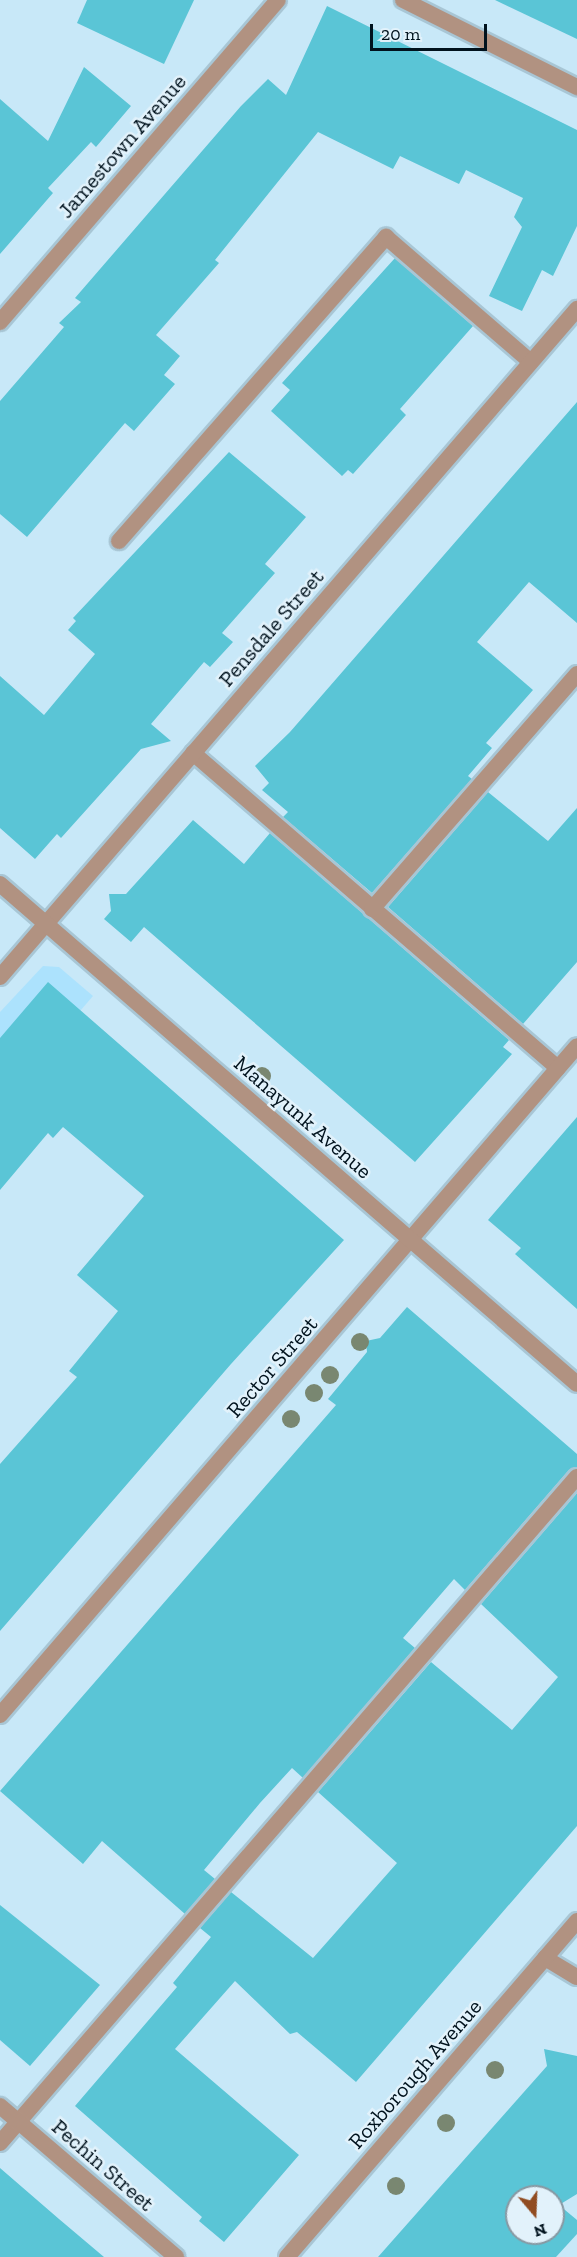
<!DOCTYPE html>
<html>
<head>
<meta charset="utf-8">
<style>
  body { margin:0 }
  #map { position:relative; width:577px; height:2257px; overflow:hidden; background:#c8e8f8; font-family:"Zilla Slab",serif }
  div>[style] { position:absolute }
  .built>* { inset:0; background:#ace2fd }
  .building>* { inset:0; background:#5ac5d6 }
  .roads { filter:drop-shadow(2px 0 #a8c6d5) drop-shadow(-2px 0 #a8c6d5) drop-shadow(0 2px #a8c6d5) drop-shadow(0 -2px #a8c6d5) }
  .service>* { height:16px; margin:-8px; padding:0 8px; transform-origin:8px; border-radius:8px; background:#b19281 }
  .minor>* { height:16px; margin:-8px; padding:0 8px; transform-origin:8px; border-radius:8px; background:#b19281 }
  .tertiary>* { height:16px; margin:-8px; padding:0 8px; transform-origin:8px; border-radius:8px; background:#b19281 }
  .trees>* { width:18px; height:18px; margin:-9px; border-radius:50%; background:#798771 }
  span { translate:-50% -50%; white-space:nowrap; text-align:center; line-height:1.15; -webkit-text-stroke:5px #e2f2fb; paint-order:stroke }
  .street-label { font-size:22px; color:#00121d }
  .north { position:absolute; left:505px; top:2185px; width:60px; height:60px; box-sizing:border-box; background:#e2f2fb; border:2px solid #8898a2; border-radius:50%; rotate:161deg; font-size:16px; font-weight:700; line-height:24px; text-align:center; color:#00121d }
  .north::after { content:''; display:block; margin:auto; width:21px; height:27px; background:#914c21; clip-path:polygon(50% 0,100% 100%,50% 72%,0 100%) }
  .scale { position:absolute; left:370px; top:24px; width:117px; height:27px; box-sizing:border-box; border:3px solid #00121d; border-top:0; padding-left:8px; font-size:18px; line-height:21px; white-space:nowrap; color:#00121d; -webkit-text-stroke:4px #e2f2fb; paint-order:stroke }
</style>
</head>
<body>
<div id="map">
  <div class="built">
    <i style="clip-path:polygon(43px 966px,59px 967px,93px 996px,0 1104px,0 1012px)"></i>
  </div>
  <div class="building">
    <i style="clip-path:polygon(87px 0,194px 0,164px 64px,77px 23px)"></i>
    <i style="clip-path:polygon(495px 0,577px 0,577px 39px)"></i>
    <i style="clip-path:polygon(327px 6px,577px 130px,577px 226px,553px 276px,542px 270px,522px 311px,489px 296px,522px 227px,514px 217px,523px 198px,466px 170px,459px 184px,400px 156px,393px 169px,318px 132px,215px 260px,219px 263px,156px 335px,180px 356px,164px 375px,175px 384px,134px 431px,125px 423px,27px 537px,0 514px,0 401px,64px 327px,59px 323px,81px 302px,75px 298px,241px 106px,268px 79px,286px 95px)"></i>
    <i style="clip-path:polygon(84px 67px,131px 106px,96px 147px,91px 142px,48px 188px,53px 193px,0 254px,0 99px,48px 141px)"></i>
    <i style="clip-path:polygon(395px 258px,473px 326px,400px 409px,406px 415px,353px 474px,348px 470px,342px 476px,271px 411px,290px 390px,282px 383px)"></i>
    <i style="clip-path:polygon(577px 402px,577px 623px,529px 582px,477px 642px,533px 690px,486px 743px,492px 748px,468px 776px,472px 779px,372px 893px,283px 817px,288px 812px,262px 790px,269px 783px,255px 766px,290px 732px)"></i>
    <i style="clip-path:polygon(229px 452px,306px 517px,265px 564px,275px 573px,222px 633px,233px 642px,210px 667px,204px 662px,151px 724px,171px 741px,141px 749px,61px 838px,57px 834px,35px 859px,0 828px,0 676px,44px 715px,95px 654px,68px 630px,76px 621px,73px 618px)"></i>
    <i style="clip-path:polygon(488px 792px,548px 841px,577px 808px,577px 962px,523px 1024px,388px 907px)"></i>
    <i style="clip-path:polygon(193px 820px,244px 864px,270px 833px,509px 1040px,503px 1047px,512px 1054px,415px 1162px,144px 927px,131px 942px,104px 919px,111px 911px,109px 894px,126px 894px)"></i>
    <i style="clip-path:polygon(48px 982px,344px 1240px,231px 1364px,0 1631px,0 1464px,77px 1377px,69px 1371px,118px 1311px,77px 1275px,144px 1196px,63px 1127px,53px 1138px,48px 1133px,0 1190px,0 1038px)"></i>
    <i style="clip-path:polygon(577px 1117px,577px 1309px,515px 1254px,521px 1248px,488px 1220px)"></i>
    <i style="clip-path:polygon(407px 1307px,577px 1454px,577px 1467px,569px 1470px,465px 1590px,454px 1579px,403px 1638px,415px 1648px,303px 1778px,292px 1768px,260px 1803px,204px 1870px,215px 1879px,185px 1914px,102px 1841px,83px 1864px,0 1791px,336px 1405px,328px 1399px,367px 1352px,366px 1341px,380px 1338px)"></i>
    <i style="clip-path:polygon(577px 1493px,577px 1826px,356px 2082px,297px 2032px,290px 2034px,235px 1981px,175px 2049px,299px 2155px,224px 2242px,199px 2221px,202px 2217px,75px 2106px,177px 1987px,173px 1983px,211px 1937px,200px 1928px,231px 1892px,313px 1958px,397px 1863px,318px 1792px,431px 1662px,512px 1730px,558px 1677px,481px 1604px)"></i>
    <i style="clip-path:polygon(0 1905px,100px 1985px,30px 2066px,0 2040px)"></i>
    <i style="clip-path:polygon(evenodd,544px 2049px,577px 2056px,577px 2194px,559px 2205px,577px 2220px,577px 2234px,556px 2257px,378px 2257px,547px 2066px,544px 2049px,517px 2197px,553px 2197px,553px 2233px,517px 2233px,517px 2197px)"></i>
    <i style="clip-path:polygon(0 2168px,59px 2219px,104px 2257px,0 2257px)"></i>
  </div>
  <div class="roads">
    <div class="service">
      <i style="left:119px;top:541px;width:405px;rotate:-48.7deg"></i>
      <i style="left:386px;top:237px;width:191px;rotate:40.8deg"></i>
      <i style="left:193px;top:753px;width:482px;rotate:40.8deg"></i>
      <i style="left:372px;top:909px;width:312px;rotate:-48.9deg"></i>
      <i style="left:0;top:2143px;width:881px;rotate:-49.1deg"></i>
    </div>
    <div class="minor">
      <i style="left:403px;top:0;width:195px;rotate:26.6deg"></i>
      <i style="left:0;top:322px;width:425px;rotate:-49.2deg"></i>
      <i style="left:0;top:977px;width:883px;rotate:-49.18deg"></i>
      <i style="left:0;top:1715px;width:883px;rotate:-49.22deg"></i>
      <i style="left:545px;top:1958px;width:37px;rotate:31deg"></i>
      <i style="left:0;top:2106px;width:232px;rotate:40.6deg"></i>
      <i style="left:287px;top:2257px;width:444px;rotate:-49.2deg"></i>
    </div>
    <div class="tertiary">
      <i style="left:0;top:884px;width:763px;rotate:40.91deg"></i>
    </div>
  </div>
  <div class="trees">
    <i style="left:262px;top:1076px"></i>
    <i style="left:360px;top:1342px"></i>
    <i style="left:330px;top:1375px"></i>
    <i style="left:314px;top:1393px"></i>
    <i style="left:291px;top:1419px"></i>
    <i style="left:495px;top:2070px"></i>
    <i style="left:446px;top:2123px"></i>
    <i style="left:396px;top:2186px"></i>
  </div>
  <div class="street-label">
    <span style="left:122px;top:146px;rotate:-49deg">Jamestown Avenue</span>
    <span style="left:271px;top:628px;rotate:-49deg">Pensdale Street</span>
    <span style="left:303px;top:1117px;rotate:41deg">Manayunk Avenue</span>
    <span style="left:272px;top:1367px;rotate:-49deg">Rector Street</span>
    <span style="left:415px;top:2074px;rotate:-49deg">Roxborough Avenue</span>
    <span style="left:103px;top:2165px;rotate:41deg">Pechin Street</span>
  </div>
  <div class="north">N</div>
  <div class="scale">20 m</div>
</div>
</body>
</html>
